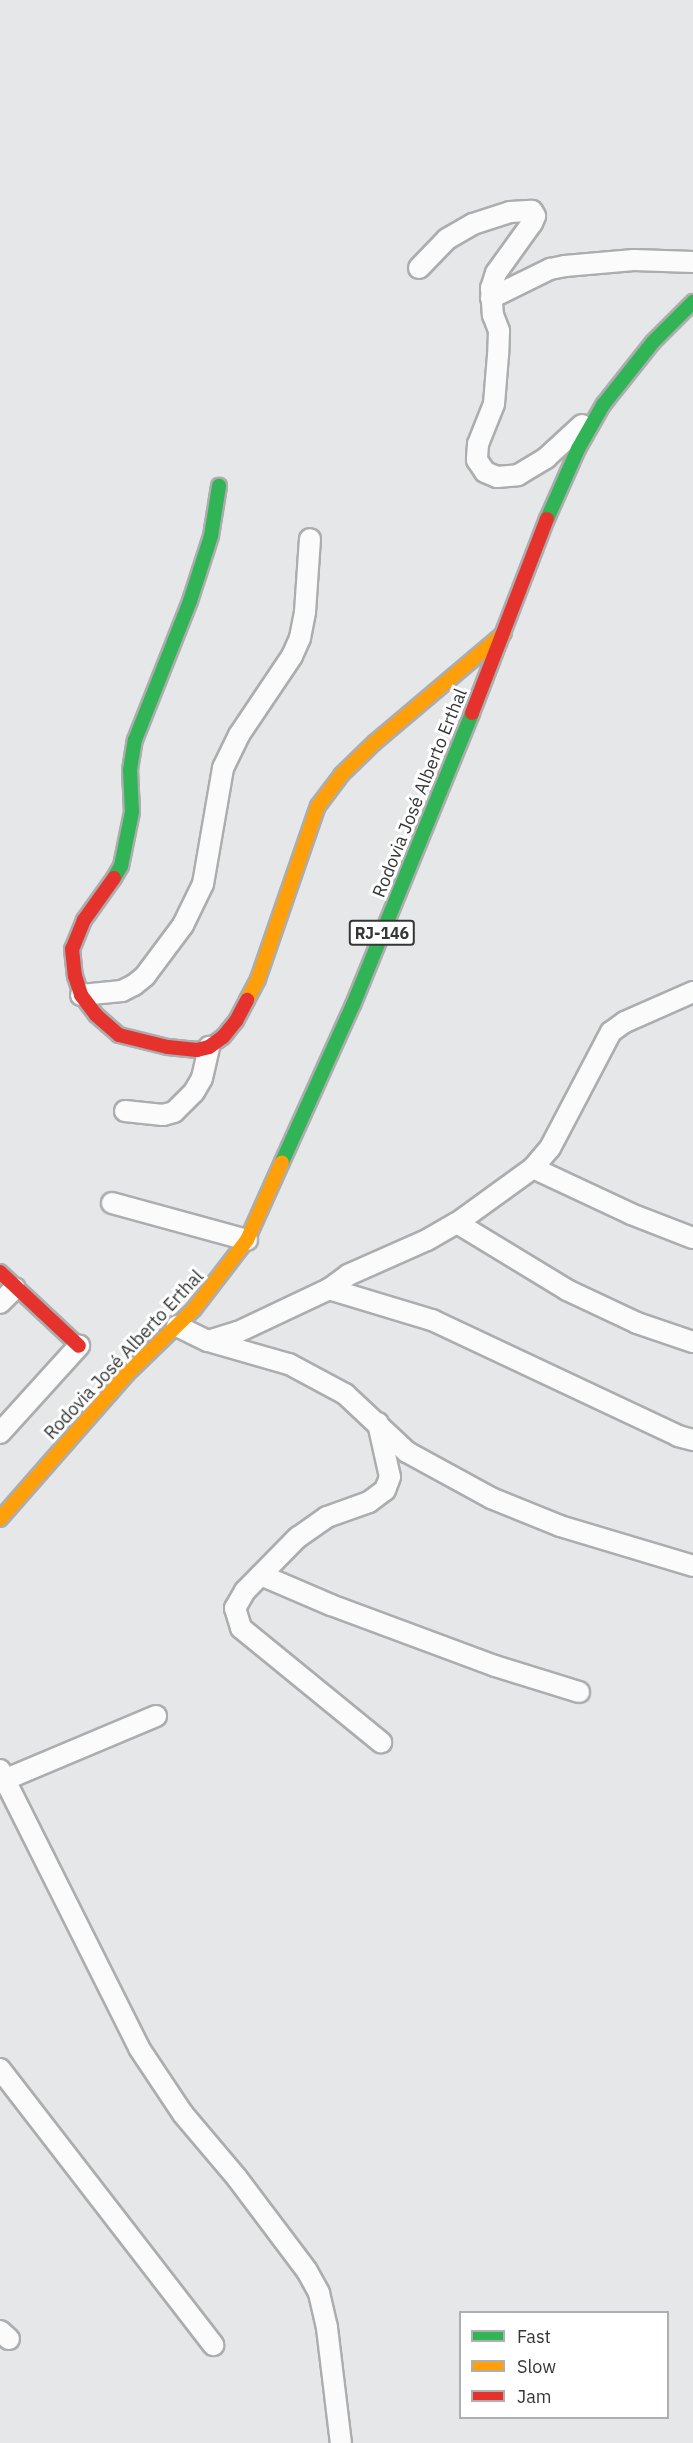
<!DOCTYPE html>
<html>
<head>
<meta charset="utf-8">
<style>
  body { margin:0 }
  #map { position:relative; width:693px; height:2443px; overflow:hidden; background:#e6e7e8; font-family:"IBM Plex Sans",sans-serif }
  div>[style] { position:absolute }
  .roads { filter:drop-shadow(2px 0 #acadae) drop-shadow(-2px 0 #acadae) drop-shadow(0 2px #acadae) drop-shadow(0 -2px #acadae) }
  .street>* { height:20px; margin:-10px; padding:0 10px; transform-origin:10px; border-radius:10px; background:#fbfbfc }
  .fast>* { height:14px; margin:-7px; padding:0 7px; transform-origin:7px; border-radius:7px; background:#30b455 }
  .slow>* { height:14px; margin:-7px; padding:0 7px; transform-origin:7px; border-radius:7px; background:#ff9f0a }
  .jam>* { height:14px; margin:-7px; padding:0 7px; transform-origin:7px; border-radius:7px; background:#e5322d }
  span { translate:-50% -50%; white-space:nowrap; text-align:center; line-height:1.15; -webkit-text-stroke:6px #fff; paint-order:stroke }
  .shield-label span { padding:2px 4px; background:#fff; border:2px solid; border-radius:4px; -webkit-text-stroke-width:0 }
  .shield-label { font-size:16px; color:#353636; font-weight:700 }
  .street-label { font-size:18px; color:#353636 }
  .legend { position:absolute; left:459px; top:2311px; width:210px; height:108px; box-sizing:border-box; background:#fff; border:2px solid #aeafaf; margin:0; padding:8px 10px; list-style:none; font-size:18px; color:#353636 }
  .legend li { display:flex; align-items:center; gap:12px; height:30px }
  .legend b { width:30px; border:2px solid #aeafaf }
</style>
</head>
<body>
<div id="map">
  <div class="roads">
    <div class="street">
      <i style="left:419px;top:268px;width:40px;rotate:-46deg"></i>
      <i style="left:447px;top:239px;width:30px;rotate:-30deg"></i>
      <i style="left:473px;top:224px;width:39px;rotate:-18deg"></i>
      <i style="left:510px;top:212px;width:22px;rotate:-3deg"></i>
      <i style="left:532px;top:211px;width:6px;rotate:59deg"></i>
      <i style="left:535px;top:216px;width:8px;rotate:113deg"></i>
      <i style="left:532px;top:223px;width:62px;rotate:125.8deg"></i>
      <i style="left:496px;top:273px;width:16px;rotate:108deg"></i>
      <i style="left:491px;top:288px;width:27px;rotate:86deg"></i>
      <i style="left:493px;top:315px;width:17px;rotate:69deg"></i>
      <i style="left:499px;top:331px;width:24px;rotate:92deg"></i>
      <i style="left:498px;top:355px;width:49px;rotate:94.7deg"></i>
      <i style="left:494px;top:404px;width:43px;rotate:111.8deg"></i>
      <i style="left:478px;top:444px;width:16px;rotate:94deg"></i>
      <i style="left:477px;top:460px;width:14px;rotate:56deg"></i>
      <i style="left:485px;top:472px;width:13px;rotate:23deg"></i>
      <i style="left:497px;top:477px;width:21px;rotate:-5deg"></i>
      <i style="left:518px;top:475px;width:33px;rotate:-31deg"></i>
      <i style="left:546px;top:458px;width:49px;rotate:-42.5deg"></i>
      <i style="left:491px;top:298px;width:66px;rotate:-26.2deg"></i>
      <i style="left:550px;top:269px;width:15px;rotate:-11deg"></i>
      <i style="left:565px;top:266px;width:69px;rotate:-5deg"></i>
      <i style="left:634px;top:260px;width:59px;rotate:1.9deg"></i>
      <i style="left:81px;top:995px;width:41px;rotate:-5.6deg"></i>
      <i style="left:122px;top:991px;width:13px;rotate:-27deg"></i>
      <i style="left:134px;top:985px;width:14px;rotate:-39deg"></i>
      <i style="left:145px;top:976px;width:64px;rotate:-53.3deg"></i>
      <i style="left:183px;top:925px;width:46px;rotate:-64deg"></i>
      <i style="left:203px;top:884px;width:118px;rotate:-80.2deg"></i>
      <i style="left:223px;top:768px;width:37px;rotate:-64deg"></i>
      <i style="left:239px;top:735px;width:95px;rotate:-56.1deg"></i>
      <i style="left:292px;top:656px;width:20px;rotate:-66deg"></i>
      <i style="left:300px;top:638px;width:26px;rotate:-79deg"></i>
      <i style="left:305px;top:612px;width:73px;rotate:-86.1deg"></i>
      <i style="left:125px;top:1111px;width:38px;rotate:6deg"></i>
      <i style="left:163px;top:1115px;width:11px;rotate:-15deg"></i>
      <i style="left:174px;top:1112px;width:28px;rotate:-45deg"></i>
      <i style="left:194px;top:1092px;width:16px;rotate:-60deg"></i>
      <i style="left:202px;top:1078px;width:32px;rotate:-77deg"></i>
      <i style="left:533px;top:1168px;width:108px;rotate:25.1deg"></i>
      <i style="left:631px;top:1214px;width:66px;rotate:21.2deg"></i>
      <i style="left:112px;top:1203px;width:140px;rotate:15.3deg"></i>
      <i style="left:457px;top:1223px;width:129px;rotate:31.3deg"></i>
      <i style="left:567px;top:1290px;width:77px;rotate:25.2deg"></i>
      <i style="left:637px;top:1323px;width:59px;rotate:18.7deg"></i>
      <i style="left:329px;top:1289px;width:108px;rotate:16.8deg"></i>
      <i style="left:432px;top:1320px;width:272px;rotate:25.2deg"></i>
      <i style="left:678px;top:1436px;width:16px;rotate:15deg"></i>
      <i style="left:0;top:1303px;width:21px;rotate:-45deg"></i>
      <i style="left:177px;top:1326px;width:34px;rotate:26deg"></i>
      <i style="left:208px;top:1341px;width:31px;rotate:-17deg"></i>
      <i style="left:238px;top:1332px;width:101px;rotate:-25.3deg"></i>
      <i style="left:329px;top:1289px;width:24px;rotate:-36deg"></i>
      <i style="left:348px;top:1275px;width:86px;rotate:-23.9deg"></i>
      <i style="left:427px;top:1240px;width:34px;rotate:-30deg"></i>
      <i style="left:457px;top:1223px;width:94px;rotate:-35.9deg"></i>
      <i style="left:533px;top:1168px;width:26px;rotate:-50deg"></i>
      <i style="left:550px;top:1148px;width:131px;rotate:-62.3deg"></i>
      <i style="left:611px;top:1032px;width:17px;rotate:-36deg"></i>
      <i style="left:625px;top:1022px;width:74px;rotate:-23.8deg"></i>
      <i style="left:208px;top:1341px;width:84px;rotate:15.9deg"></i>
      <i style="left:289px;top:1364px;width:64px;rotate:28.2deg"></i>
      <i style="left:345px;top:1394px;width:85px;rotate:43.1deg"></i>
      <i style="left:407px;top:1452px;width:96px;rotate:28.7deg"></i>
      <i style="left:491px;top:1498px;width:74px;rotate:22.1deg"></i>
      <i style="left:560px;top:1526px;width:139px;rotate:16.7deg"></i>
      <i style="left:378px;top:1423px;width:55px;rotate:77.5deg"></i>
      <i style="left:390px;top:1477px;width:14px;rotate:111deg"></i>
      <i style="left:385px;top:1490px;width:20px;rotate:143deg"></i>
      <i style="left:369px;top:1502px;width:45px;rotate:160.3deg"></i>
      <i style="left:327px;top:1517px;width:35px;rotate:145deg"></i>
      <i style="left:298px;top:1537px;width:76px;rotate:134.5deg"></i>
      <i style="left:245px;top:1591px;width:20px;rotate:120deg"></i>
      <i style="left:235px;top:1608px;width:21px;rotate:73deg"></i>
      <i style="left:241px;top:1628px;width:181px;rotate:39.2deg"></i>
      <i style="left:0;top:1433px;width:118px;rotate:-47.8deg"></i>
      <i style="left:261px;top:1575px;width:76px;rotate:23.2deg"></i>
      <i style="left:331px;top:1605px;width:175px;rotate:20.4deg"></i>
      <i style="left:495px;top:1666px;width:88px;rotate:17.2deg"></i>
      <i style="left:0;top:1770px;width:311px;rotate:63.4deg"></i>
      <i style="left:139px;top:2048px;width:79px;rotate:56.3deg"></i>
      <i style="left:183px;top:2114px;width:84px;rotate:49.8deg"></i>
      <i style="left:237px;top:2178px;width:116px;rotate:53deg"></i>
      <i style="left:307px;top:2271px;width:25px;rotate:61deg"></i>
      <i style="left:319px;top:2293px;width:36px;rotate:77deg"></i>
      <i style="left:327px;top:2328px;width:116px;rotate:83.1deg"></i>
      <i style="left:4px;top:1780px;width:165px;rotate:-22.8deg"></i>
      <i style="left:0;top:2069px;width:349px;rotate:52.3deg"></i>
      <i style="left:0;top:2331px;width:12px;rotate:42deg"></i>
    </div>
    <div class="fast">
      <i style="left:547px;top:519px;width:77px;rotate:-66.1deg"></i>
      <i style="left:578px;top:449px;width:51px;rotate:-60.4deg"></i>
      <i style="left:603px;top:405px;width:80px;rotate:-51.6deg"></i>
      <i style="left:653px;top:342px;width:57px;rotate:-45deg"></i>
      <i style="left:114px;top:878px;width:14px;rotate:-60deg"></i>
      <i style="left:121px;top:866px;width:55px;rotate:-78.5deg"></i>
      <i style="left:132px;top:812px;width:42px;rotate:-92.7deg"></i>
      <i style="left:130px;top:770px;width:30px;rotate:-81deg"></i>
      <i style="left:135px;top:740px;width:149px;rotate:-68.4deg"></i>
      <i style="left:190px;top:601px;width:68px;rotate:-72.1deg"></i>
      <i style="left:211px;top:536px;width:51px;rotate:-80.9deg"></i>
      <i style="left:282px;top:1162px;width:172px;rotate:-65.7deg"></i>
      <i style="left:353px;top:1005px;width:315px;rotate:-67.8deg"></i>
    </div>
    <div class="slow">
      <i style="left:247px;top:1000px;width:24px;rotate:-62deg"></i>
      <i style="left:258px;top:979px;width:183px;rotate:-70.9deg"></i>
      <i style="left:318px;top:806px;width:39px;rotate:-53deg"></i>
      <i style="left:341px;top:775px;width:46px;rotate:-44.1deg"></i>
      <i style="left:374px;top:743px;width:170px;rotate:-40.2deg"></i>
      <i style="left:0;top:1519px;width:193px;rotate:-48.8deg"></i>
      <i style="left:127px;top:1374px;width:93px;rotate:-44.1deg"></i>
      <i style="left:194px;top:1309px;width:87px;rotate:-52.5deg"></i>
      <i style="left:247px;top:1240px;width:85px;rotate:-65.8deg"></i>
    </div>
    <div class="jam">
      <i style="left:472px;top:713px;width:208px;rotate:-68.9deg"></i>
      <i style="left:114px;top:878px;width:52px;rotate:125.5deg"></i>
      <i style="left:84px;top:920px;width:31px;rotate:112deg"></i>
      <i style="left:72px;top:949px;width:27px;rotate:84deg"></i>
      <i style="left:75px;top:976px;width:20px;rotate:72deg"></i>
      <i style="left:81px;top:995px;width:25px;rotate:53deg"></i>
      <i style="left:96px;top:1015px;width:30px;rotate:41deg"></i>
      <i style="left:119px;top:1035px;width:50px;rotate:13.8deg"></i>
      <i style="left:168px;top:1047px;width:29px;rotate:6deg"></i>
      <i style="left:197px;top:1050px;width:12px;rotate:-14deg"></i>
      <i style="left:209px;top:1047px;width:17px;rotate:-36deg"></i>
      <i style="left:223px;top:1037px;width:21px;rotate:-51deg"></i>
      <i style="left:236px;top:1021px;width:24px;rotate:-62deg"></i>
      <i style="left:0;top:1272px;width:108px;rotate:43.1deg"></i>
    </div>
  </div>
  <div class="shield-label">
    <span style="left:382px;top:933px">RJ-146</span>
  </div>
  <div class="street-label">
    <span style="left:420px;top:793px;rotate:-68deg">Rodovia José Alberto Erthal</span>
    <span style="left:124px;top:1355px;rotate:-47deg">Rodovia José Alberto Erthal</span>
  </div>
  <ul class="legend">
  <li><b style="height:8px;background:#30b455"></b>Fast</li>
  <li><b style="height:8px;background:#ff9f0a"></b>Slow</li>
  <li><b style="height:8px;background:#e5322d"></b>Jam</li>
  </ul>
</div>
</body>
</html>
